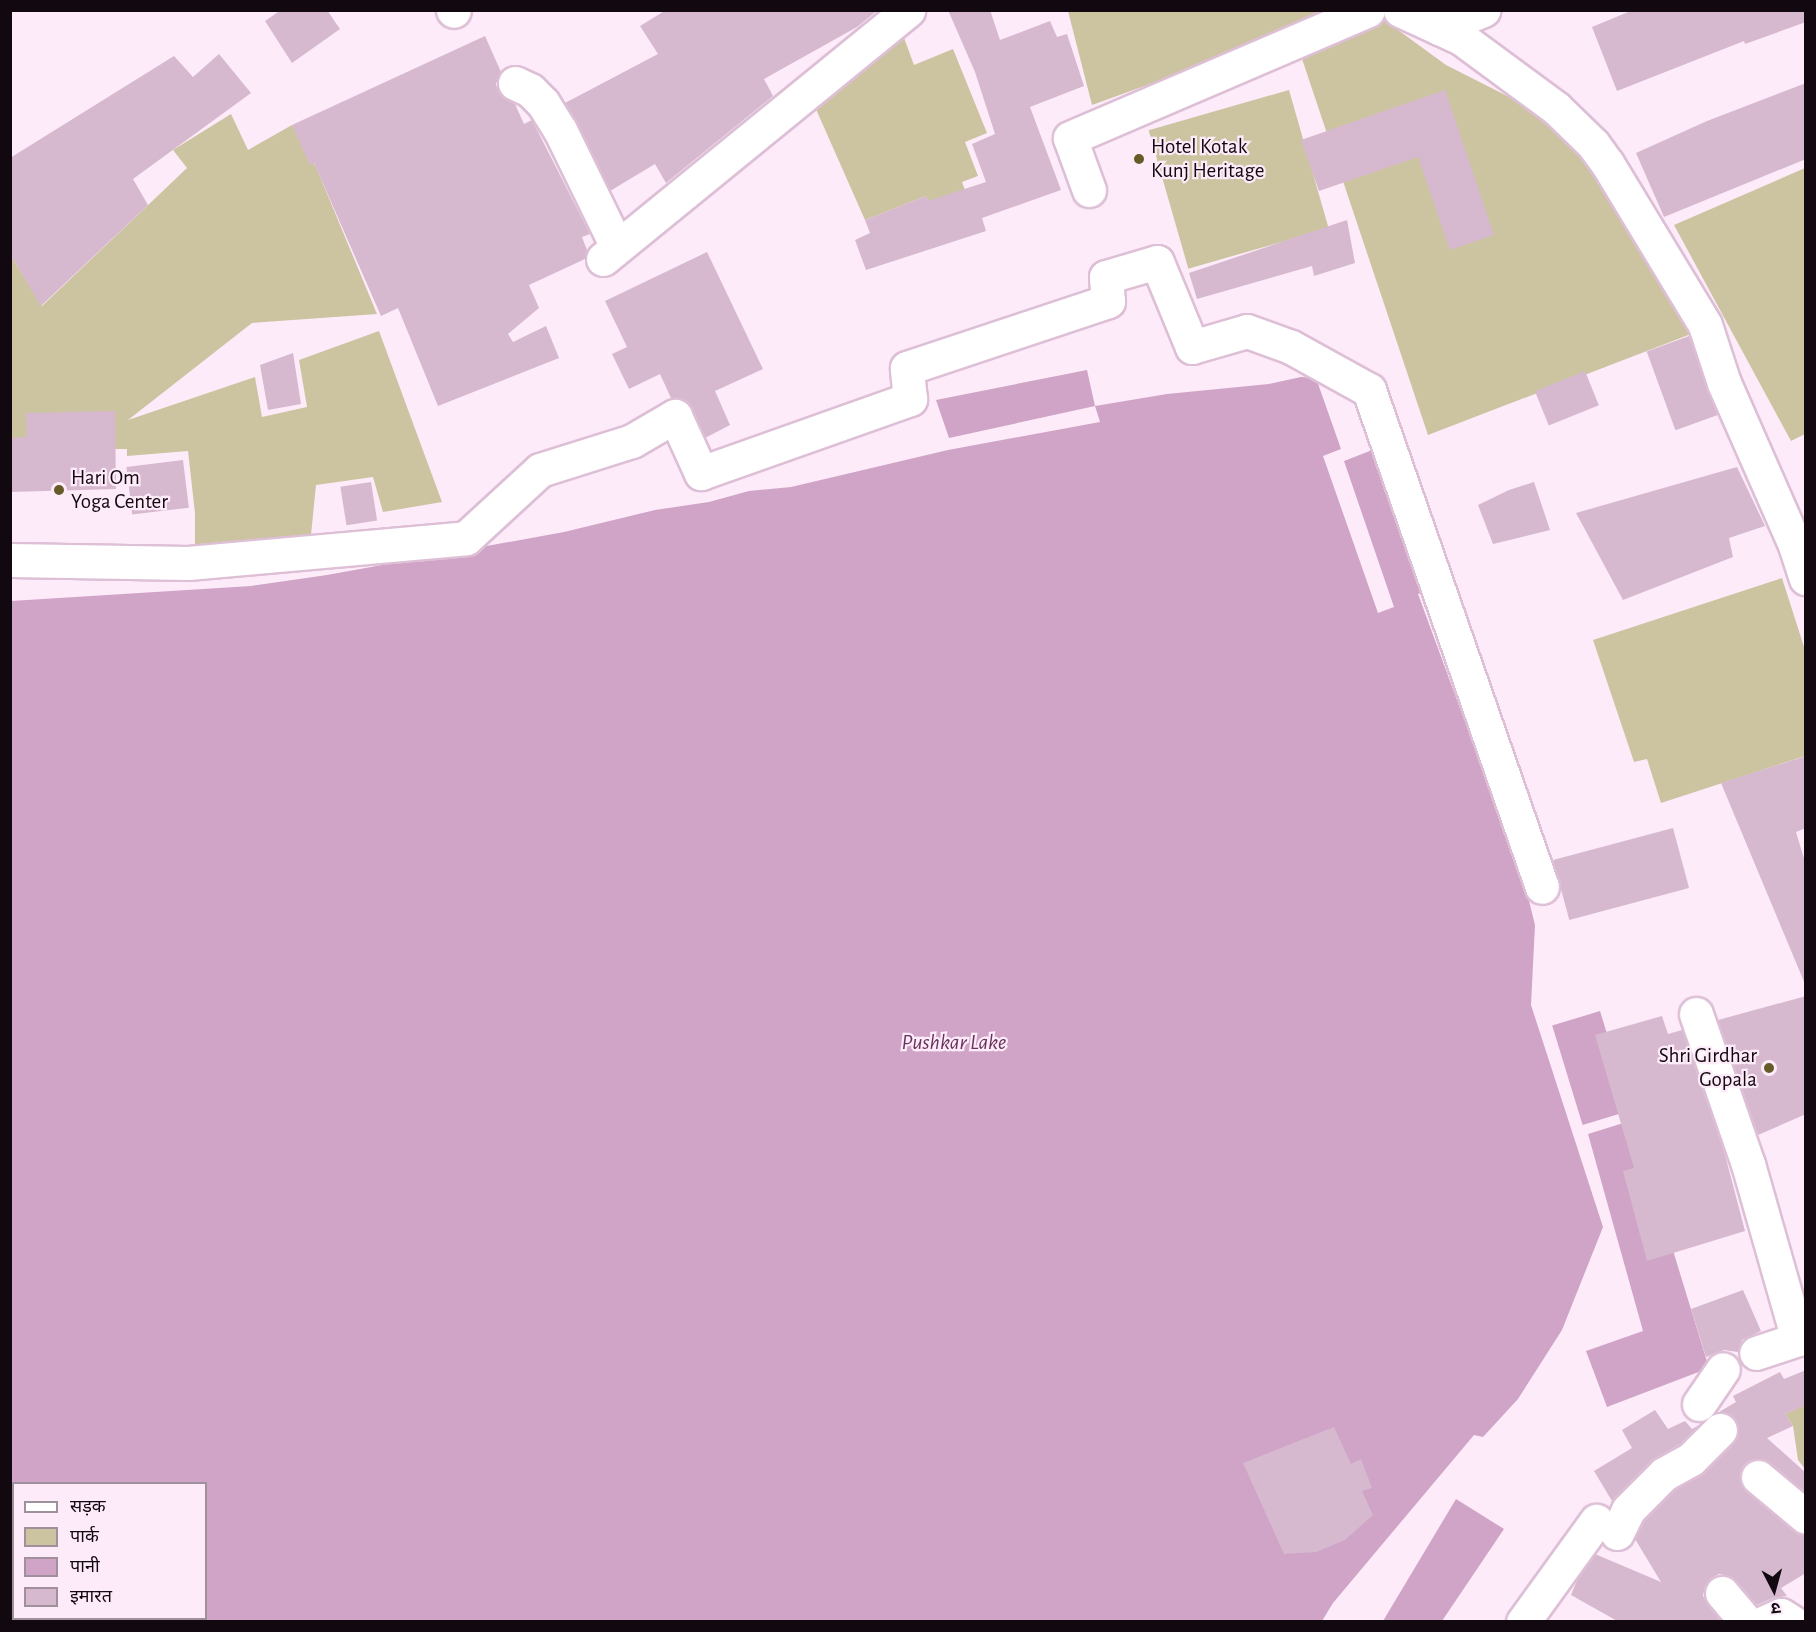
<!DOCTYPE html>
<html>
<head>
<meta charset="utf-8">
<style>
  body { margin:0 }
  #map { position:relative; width:1816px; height:1632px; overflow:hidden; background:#fdebf9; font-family:"Alegreya Sans","Noto Sans Devanagari",sans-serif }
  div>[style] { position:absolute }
  .green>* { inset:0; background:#ccc4a1; transform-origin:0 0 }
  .water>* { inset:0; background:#d0a4c6; transform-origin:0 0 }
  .building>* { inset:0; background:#d6b9cf; transform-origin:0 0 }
  .roads { filter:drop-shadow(2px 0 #ddbfd6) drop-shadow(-2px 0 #ddbfd6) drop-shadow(0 2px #ddbfd6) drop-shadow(0 -2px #ddbfd6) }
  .minor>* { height:33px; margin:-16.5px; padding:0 16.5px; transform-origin:16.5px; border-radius:16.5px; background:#fff }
  .dots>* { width:16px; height:16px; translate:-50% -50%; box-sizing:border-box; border:3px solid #fdebf9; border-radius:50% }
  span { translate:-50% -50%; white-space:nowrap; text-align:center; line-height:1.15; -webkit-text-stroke:4.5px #fdebf9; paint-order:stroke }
  .poi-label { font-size:21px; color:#120810 }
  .left { translate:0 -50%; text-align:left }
  .right { translate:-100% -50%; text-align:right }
  .water-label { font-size:22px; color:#68325f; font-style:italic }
  .frame { position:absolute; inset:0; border:12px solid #120810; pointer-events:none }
  .legend { position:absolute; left:12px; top:1482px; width:195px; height:138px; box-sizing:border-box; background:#fdebf9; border:2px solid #9f909c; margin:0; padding:8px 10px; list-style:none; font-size:18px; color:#120810 }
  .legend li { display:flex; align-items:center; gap:12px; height:30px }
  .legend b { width:30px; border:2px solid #9f909c }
  .north { position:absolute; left:1744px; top:1560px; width:60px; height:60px; -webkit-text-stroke:4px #fdebf9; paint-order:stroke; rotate:174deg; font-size:16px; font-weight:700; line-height:24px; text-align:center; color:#120810 }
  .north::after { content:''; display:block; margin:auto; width:21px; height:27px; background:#120810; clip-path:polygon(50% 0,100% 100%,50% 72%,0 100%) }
</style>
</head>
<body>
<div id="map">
  <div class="green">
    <i style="clip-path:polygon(1068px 11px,1372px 11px,1446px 65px,1608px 147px,1704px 329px,1428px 435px,1293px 32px,1092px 105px)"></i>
    <i style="clip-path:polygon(903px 35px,914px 65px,953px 49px,987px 133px,965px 142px,978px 176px,962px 182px,968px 198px,929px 204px,926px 196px,865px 220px,815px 107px)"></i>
    <i style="left:1289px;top:90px;width:144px;height:146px;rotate:74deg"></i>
    <i style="clip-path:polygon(231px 114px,248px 150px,292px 125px,316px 167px,377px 314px,252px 323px,128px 420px,255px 377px,262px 417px,307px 407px,299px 360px,379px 331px,442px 502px,383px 512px,373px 477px,316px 485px,310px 545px,195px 551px,195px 513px,188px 451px,127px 456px,127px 449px,11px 449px,10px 254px,42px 306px,187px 168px,173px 150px)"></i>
    <i style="clip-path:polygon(1805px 168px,1805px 434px,1791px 441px,1674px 225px)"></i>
    <i style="clip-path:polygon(1782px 578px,1805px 650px,1805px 756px,1661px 803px,1647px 759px,1634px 762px,1593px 640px)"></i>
    <i style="clip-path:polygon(1805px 1405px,1805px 1469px,1798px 1460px,1793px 1426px,1785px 1414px)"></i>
  </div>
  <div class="water">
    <i style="clip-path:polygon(evenodd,1087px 370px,1095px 406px,1167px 394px,1269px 384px,1301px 377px,1316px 378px,1341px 449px,1323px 456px,1378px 613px,1394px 607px,1344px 461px,1380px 447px,1431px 589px,1418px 594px,1525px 885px,1535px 925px,1531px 1005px,1603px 1227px,1562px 1330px,1518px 1399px,1483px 1437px,1474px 1435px,1333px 1603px,1322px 1621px,11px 1622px,11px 601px,251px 586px,327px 575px,564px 532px,655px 510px,709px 502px,749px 491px,791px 487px,948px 450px,1100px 422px,1095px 406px,949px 438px,936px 400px,1087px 370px,14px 1484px,206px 1484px,206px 1618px,14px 1618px,14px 1484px)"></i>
    <i style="left:1600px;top:1011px;width:104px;height:50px;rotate:73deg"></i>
    <i style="clip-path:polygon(1633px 1120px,1709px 1368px,1607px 1407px,1586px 1351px,1643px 1331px,1588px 1134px)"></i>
    <i style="clip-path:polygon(1456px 1499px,1504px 1529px,1442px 1621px,1383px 1621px)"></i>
  </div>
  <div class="building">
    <i style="clip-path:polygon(281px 10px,327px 10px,340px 29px,292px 63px,265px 21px)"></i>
    <i style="clip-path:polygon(666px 10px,878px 10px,857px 27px,764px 79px,773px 96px,666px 183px,655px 164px,610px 191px,565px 103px,658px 54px,640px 26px)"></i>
    <i style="clip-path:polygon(948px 10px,990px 10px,1000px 40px,1050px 21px,1057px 37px,1067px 34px,1084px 86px,1030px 107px,1061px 190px,982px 218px,986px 231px,866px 270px,855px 240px,870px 233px,865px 220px,926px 196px,928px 201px,986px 182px,972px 144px,995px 134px,975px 72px)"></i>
    <i style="clip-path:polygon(1633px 10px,1806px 10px,1806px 22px,1745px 44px,1744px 41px,1617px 91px,1592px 27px)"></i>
    <i style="clip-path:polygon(485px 36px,501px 72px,496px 84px,499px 93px,515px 104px,524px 124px,532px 120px,590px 234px,582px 237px,587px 250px,585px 259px,529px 285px,539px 308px,508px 334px,513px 342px,546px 326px,559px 358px,438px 406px,398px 308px,381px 316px,314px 163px,310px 165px,292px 125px)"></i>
    <i style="clip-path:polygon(219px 54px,251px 93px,133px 179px,148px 205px,41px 306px,10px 254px,10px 158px,174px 56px,193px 77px)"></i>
    <i style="clip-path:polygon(1806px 83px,1806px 159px,1664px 217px,1636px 153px,1707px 121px)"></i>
    <i style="clip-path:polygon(1445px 90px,1494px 235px,1450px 250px,1418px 157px,1319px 191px,1301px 140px)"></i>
    <i style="clip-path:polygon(1347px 220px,1355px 263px,1314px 276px,1312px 266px,1197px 299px,1189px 273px)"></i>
    <i style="clip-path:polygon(707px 252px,763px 369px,715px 391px,730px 425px,705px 438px,692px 408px,685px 400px,671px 398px,660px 374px,629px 389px,612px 354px,627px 347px,605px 301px)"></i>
    <i style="left:1689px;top:336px;width:84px;height:45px;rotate:70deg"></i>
    <i style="clip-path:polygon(293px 353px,301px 404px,268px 410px,260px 365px)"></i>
    <i style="left:1585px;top:371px;width:37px;height:54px;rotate:68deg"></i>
    <i style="clip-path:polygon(115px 411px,116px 489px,10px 492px,10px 438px,27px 437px,26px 413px)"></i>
    <i style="left:183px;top:460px;width:48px;height:57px;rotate:83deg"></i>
    <i style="clip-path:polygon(1737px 467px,1765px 526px,1729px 538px,1733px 557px,1623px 600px,1576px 513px)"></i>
    <i style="left:371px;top:482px;width:39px;height:31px;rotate:81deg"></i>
    <i style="clip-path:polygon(1534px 482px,1550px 530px,1493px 544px,1478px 505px,1509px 490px)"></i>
    <i style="clip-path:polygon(1806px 756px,1806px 828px,1796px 832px,1806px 865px,1805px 984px,1721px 783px)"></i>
    <i style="left:1673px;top:828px;width:62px;height:124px;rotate:75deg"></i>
    <i style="clip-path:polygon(1806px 996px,1806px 1114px,1758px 1135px,1718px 1020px)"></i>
    <i style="clip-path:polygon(1662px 1016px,1668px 1034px,1682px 1030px,1724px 1151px,1745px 1231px,1647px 1261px,1623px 1171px,1634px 1168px,1595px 1035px)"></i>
    <i style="clip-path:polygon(1743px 1290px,1761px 1331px,1742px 1340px,1738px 1352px,1724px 1350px,1706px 1357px,1691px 1309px)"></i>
    <i style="clip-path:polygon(1806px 1370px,1806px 1405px,1785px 1414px,1793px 1426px,1767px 1438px,1806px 1473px,1806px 1492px,1762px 1459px,1751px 1460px,1743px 1466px,1740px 1474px,1741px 1484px,1746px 1491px,1794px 1531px,1806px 1535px,1806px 1573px,1781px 1588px,1787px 1596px,1773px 1598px,1757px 1605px,1736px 1581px,1729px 1576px,1719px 1574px,1710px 1579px,1705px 1586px,1703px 1596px,1721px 1622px,1619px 1622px,1571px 1595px,1578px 1578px,1595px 1554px,1661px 1582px,1635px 1539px,1644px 1521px,1675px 1489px,1704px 1472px,1734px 1443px,1738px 1434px,1738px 1425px,1733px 1416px,1719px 1412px,1736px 1402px,1733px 1396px,1780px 1372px,1784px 1379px)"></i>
    <i style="clip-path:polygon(1655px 1410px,1668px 1429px,1685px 1421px,1692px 1429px,1699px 1425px,1680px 1444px,1651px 1461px,1612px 1501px,1594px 1471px,1632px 1448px,1622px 1430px)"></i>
    <i style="clip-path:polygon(1334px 1427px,1351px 1464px,1361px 1459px,1372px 1488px,1362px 1491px,1373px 1515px,1345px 1540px,1316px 1552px,1284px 1554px,1243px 1463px)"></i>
  </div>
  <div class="roads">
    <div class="minor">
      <i style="left:453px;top:10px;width:1px;rotate:45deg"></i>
      <i style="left:1400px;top:10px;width:67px;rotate:24.7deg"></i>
      <i style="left:1461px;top:38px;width:118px;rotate:36.4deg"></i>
      <i style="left:1556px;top:108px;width:52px;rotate:44.2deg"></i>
      <i style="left:1593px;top:144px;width:24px;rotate:54deg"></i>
      <i style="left:1607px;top:163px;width:189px;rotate:58.8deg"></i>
      <i style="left:1705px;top:325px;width:61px;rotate:71.9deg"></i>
      <i style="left:1724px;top:383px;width:177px;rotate:66.3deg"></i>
      <i style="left:1795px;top:545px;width:35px;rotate:72deg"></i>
      <i style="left:1439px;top:28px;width:48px;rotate:-22.2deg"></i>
      <i style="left:515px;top:83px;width:17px;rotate:25deg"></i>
      <i style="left:530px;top:90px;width:18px;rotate:45deg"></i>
      <i style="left:543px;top:103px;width:32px;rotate:58deg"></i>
      <i style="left:560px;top:130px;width:130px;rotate:64deg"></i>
      <i style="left:1089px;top:190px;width:55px;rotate:-110.1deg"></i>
      <i style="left:1070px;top:138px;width:324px;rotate:-23.2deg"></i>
      <i style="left:603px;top:259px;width:394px;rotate:-39.2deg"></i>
      <i style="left:10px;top:560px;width:178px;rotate:1deg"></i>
      <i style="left:188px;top:563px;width:279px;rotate:-5.1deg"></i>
      <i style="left:466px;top:538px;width:100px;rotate:-42.6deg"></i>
      <i style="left:540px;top:470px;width:96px;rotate:-17.5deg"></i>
      <i style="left:632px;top:441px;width:50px;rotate:-30.2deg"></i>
      <i style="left:675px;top:416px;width:63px;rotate:65.5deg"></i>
      <i style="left:701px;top:473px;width:222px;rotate:-19.5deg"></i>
      <i style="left:910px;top:399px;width:31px;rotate:-96deg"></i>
      <i style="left:907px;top:368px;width:212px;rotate:-18.4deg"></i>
      <i style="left:1108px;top:301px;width:24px;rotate:-95deg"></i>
      <i style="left:1106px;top:277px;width:53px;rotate:-16.4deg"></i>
      <i style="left:1157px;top:262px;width:92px;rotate:67.6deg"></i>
      <i style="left:1192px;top:347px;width:57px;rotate:-16.2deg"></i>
      <i style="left:1247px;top:331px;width:47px;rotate:20deg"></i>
      <i style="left:1291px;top:347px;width:89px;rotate:28.9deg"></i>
      <i style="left:1369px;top:390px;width:526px;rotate:70.81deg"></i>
      <i style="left:1696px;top:1014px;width:159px;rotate:70.9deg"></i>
      <i style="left:1748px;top:1164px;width:182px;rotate:74.1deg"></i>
      <i style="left:1798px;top:1339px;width:44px;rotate:161.6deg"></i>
      <i style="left:1699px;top:1404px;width:42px;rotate:-55.6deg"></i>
      <i style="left:1758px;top:1477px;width:62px;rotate:39.8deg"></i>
      <i style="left:1617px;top:1533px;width:25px;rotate:-64deg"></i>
      <i style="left:1628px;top:1510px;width:51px;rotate:-45deg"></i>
      <i style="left:1664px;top:1474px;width:31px;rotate:-29deg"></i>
      <i style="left:1691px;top:1459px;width:41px;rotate:-45deg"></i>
      <i style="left:1722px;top:1593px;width:38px;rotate:50deg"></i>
      <i style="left:1523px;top:1622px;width:125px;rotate:-54.1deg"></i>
      <i style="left:1765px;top:1622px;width:17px;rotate:-24deg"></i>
      <i style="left:1781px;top:1615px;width:13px;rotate:32deg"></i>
    </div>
  </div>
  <div class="dots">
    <i style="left:1139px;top:159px;background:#665b27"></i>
    <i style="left:59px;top:490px;background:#665b27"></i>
    <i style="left:1769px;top:1068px;background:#665b27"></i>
  </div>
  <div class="poi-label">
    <span class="left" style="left:1151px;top:159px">Hotel Kotak<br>Kunj Heritage</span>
    <span class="left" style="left:71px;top:490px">Hari Om<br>Yoga Center</span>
    <span class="right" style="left:1757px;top:1068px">Shri Girdhar<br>Gopala</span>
  </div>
  <div class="water-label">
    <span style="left:954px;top:1043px">Pushkar Lake</span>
  </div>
  <div class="frame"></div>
  <ul class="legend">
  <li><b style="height:8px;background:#fff"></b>सड़क</li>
  <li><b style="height:16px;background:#ccc4a1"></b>पार्क</li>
  <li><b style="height:16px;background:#d0a4c6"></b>पानी</li>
  <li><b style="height:16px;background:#d6b9cf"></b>इमारत</li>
  </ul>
  <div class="north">उ</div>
</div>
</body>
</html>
